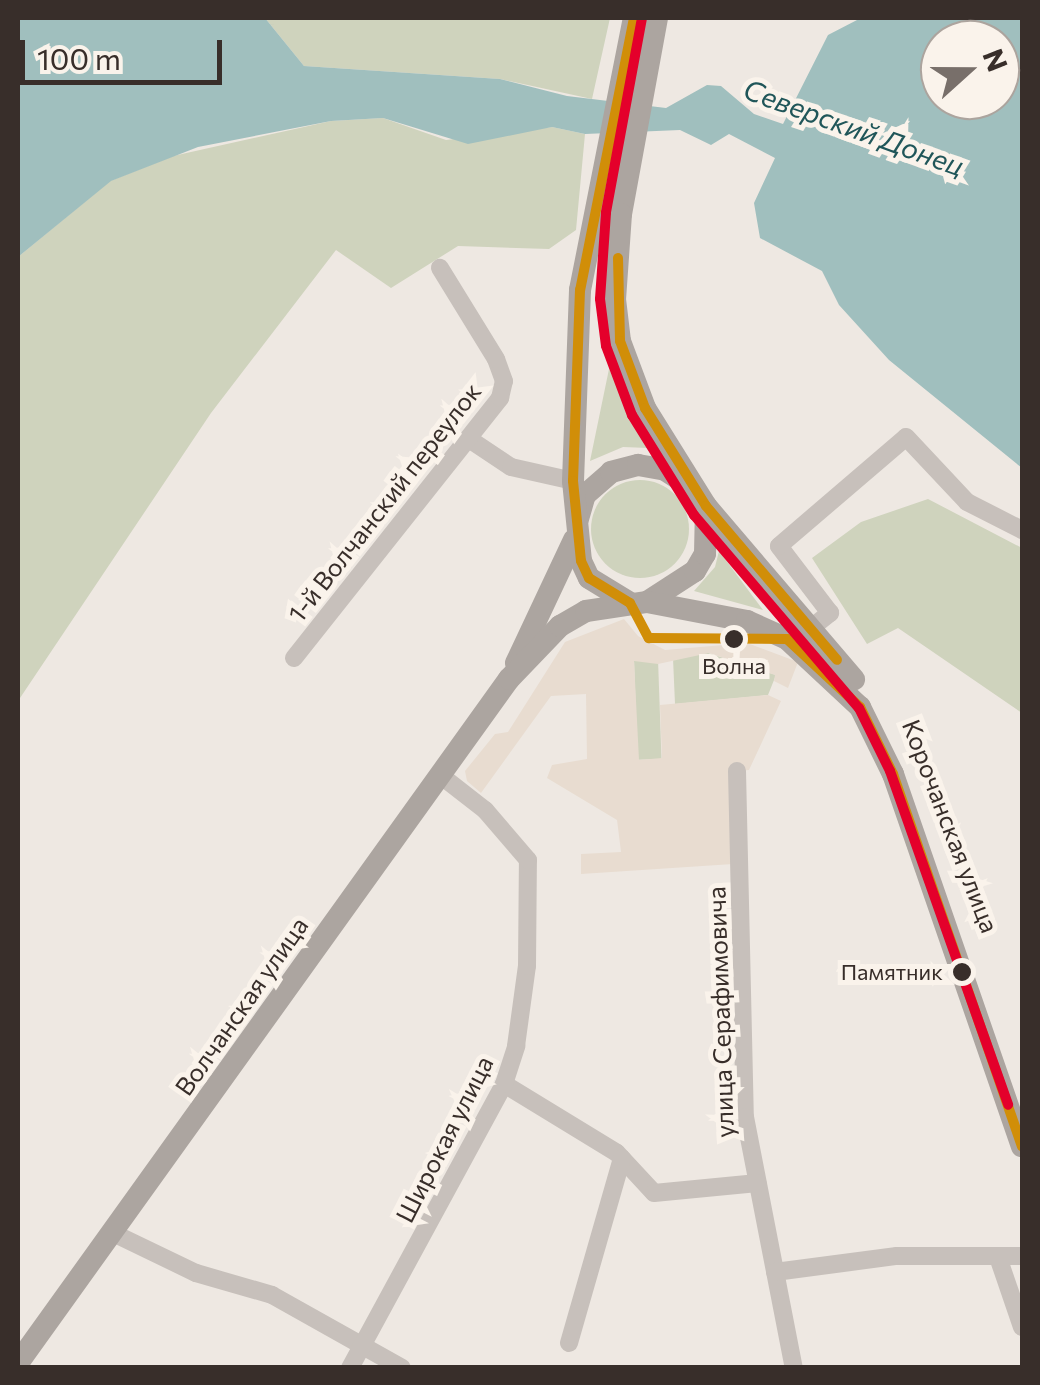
<!DOCTYPE html>
<html>
<head>
<meta charset="utf-8">
<style>
  body { margin:0 }
  #map { position:relative; width:1040px; height:1385px; overflow:hidden; background:#eee8e2; font-family:Commissioner,sans-serif }
  div>[style] { position:absolute }
  .green>* { inset:0; background:#cfd3bd; transform-origin:0 0 }
  .round { border-radius:50% }
  .plaza>* { inset:0; background:#e8dcd0 }
  .water>* { inset:0; background:#a0bfbe }
  .minor>* { height:18px; margin:-9px; padding:0 9px; transform-origin:9px; border-radius:9px; background:#c7c0bb }
  .major>* { height:22px; margin:-11px; padding:0 11px; transform-origin:11px; border-radius:11px; background:#aca5a0 }
  .bus-1>* { height:10px; margin:-5px; padding:0 5px; transform-origin:5px; border-radius:5px; background:#d18e08 }
  .bus-2>* { height:10px; margin:-5px; padding:0 5px; transform-origin:5px; border-radius:5px; background:#e4002b }
  .dots>* { width:28px; height:28px; translate:-50% -50%; box-sizing:border-box; border:5px solid #faf3eb; border-radius:50% }
  span { translate:-50% -50%; white-space:nowrap; text-align:center; line-height:1.15; -webkit-text-stroke:10px #faf3eb; paint-order:stroke }
  .bus-label { font-size:22px; color:#382e2a }
  .right { translate:-100% -50%; text-align:right }
  .street-label { font-size:25px; color:#382e2a }
  .water-label { font-size:28px; color:#205659; font-style:italic }
  .frame { position:absolute; inset:0; border:20px solid #382e2a; pointer-events:none }
  .north { position:absolute; left:920px; top:20px; width:100px; height:100px; box-sizing:border-box; background:#faf3eb; border:2px solid #aca49e; border-radius:50%; rotate:69deg; font-size:28px; font-weight:700; line-height:40px; text-align:center; color:#382e2a }
  .north::after { content:''; display:block; margin:auto; width:35px; height:45px; background:#786f6a; clip-path:polygon(50% 0,100% 100%,50% 72%,0 100%) }
  .scale { position:absolute; left:20px; top:40px; width:202px; height:45px; box-sizing:border-box; border:5px solid #382e2a; border-top:0; padding-left:12px; font-size:30px; line-height:35px; white-space:nowrap; color:#382e2a; -webkit-text-stroke:8px #faf3eb; paint-order:stroke }
</style>
</head>
<body>
<div id="map">
  <div class="green">
    <i style="clip-path:polygon(265px 18px,610px 18px,592px 99px,500px 79px,304px 66px)"></i>
    <i style="clip-path:polygon(383px 118px,446px 140px,552px 127px,585px 134px,576px 230px,549px 249px,458px 246px,391px 288px,336px 250px,211px 413px,18px 701px,18px 257px,110px 181px,173px 156px,331px 121px)"></i>
    <i style="clip-path:polygon(609px 369px,648px 448px,623px 447px,590px 461px)"></i>
    <i class="round" style="left:591px;top:480px;width:98px;height:98px"></i>
    <i style="clip-path:polygon(928px 499px,1022px 548px,1022px 713px,898px 628px,867px 644px,812px 558px,861px 522px)"></i>
    <i style="clip-path:polygon(719px 551px,763px 610px,694px 591px,715px 567px)"></i>
    <i style="clip-path:polygon(708px 653px,776px 675px,768px 695px,675px 704px,673px 658px)"></i>
    <i style="left:658px;top:659px;width:100px;height:24px;rotate:88deg"></i>
  </div>
  <div class="plaza">
    <i style="clip-path:polygon(624px 619px,638px 636px,665px 650px,747px 643px,798px 662px,788px 688px,774px 681px,775px 675px,709px 653px,658px 664px,634px 661px,639px 760px,662px 758px,660px 705px,768px 695px,781px 701px,749px 770px,737px 771px,733px 864px,581px 874px,581px 854px,621px 852px,617px 820px,547px 778px,552px 765px,587px 759px,586px 694px,551px 696px,481px 793px,467px 781px,465px 771px,495px 734px,508px 732px,565px 642px)"></i>
  </div>
  <div class="water">
    <i style="clip-path:polygon(evenodd,18px 18px,265px 18px,304px 66px,500px 79px,567px 96px,666px 108px,707px 85px,721px 86px,754px 114px,783px 124px,828px 35px,857px 20px,1022px 18px,1022px 468px,889px 360px,839px 305px,822px 271px,760px 238px,754px 203px,775px 158px,729px 134px,711px 145px,680px 130px,585px 134px,552px 127px,468px 144px,383px 118px,331px 121px,198px 147px,111px 181px,18px 257px,18px 18px,940px 40px,1000px 40px,1000px 100px,940px 100px,940px 40px)"></i>
  </div>
  <div class="minor">
    <i style="left:469px;top:439px;width:50px;rotate:33.7deg"></i>
    <i style="left:511px;top:467px;width:64px;rotate:12.7deg"></i>
    <i style="left:810px;top:629px;width:26px;rotate:-39deg"></i>
    <i style="left:830px;top:613px;width:84px;rotate:-127.3deg"></i>
    <i style="left:779px;top:546px;width:167px;rotate:-40.6deg"></i>
    <i style="left:906px;top:437px;width:89px;rotate:46.8deg"></i>
    <i style="left:967px;top:502px;width:62px;rotate:27deg"></i>
    <i style="left:294px;top:658px;width:332px;rotate:-51.6deg"></i>
    <i style="left:500px;top:398px;width:17px;rotate:-77deg"></i>
    <i style="left:504px;top:381px;width:23px;rotate:-110deg"></i>
    <i style="left:496px;top:359px;width:107px;rotate:-121.6deg"></i>
    <i style="left:737px;top:771px;width:346px;rotate:88.7deg"></i>
    <i style="left:745px;top:1117px;width:256px;rotate:79deg"></i>
    <i style="left:504px;top:1084px;width:132px;rotate:31.4deg"></i>
    <i style="left:617px;top:1153px;width:54px;rotate:47.2deg"></i>
    <i style="left:654px;top:1193px;width:104px;rotate:-5.5deg"></i>
    <i style="left:115px;top:1234px;width:90px;rotate:25.7deg"></i>
    <i style="left:196px;top:1273px;width:79px;rotate:16.1deg"></i>
    <i style="left:272px;top:1295px;width:149px;rotate:29.3deg"></i>
    <i style="left:998px;top:1257px;width:74px;rotate:71.1deg"></i>
    <i style="left:775px;top:1272px;width:123px;rotate:-7.5deg"></i>
    <i style="left:897px;top:1256px;width:125px"></i>
    <i style="left:569px;top:1343px;width:192px;rotate:-74deg"></i>
    <i style="left:350px;top:1368px;width:323px;rotate:-61.5deg"></i>
    <i style="left:504px;top:1084px;width:40px;rotate:-72deg"></i>
    <i style="left:516px;top:1046px;width:81px;rotate:-82.2deg"></i>
    <i style="left:527px;top:966px;width:106px;rotate:-89.5deg"></i>
    <i style="left:528px;top:860px;width:66px;rotate:-130.7deg"></i>
    <i style="left:485px;top:810px;width:58px;rotate:-142deg"></i>
  </div>
  <div class="major">
    <i style="left:657px;top:18px;width:199px;rotate:100.4deg"></i>
    <i style="left:621px;top:214px;width:85px;rotate:94deg"></i>
    <i style="left:615px;top:299px;width:42px;rotate:83.2deg"></i>
    <i style="left:620px;top:341px;width:72px;rotate:69.5deg"></i>
    <i style="left:645px;top:408px;width:115px;rotate:58.1deg"></i>
    <i style="left:706px;top:506px;width:228px;rotate:49.5deg"></i>
    <i style="left:578px;top:519px;width:25px;rotate:-74deg"></i>
    <i style="left:585px;top:495px;width:35px;rotate:-41deg"></i>
    <i style="left:611px;top:472px;width:28px;rotate:-15deg"></i>
    <i style="left:638px;top:465px;width:27px;rotate:10deg"></i>
    <i style="left:665px;top:470px;width:27px;rotate:33deg"></i>
    <i style="left:647px;top:602px;width:57px;rotate:-32.9deg"></i>
    <i style="left:695px;top:571px;width:20px;rotate:-60deg"></i>
    <i style="left:705px;top:554px;width:48px;rotate:-88.8deg"></i>
    <i style="left:630px;top:603px;width:48px;rotate:-148.6deg"></i>
    <i style="left:589px;top:578px;width:19px;rotate:-115deg"></i>
    <i style="left:581px;top:561px;width:80px;rotate:-95.7deg"></i>
    <i style="left:573px;top:481px;width:191px;rotate:-87.9deg"></i>
    <i style="left:580px;top:290px;width:277px;rotate:-78.8deg"></i>
    <i style="left:516px;top:663px;width:136px;rotate:-64.8deg"></i>
    <i style="left:18px;top:1363px;width:842px;rotate:-54.33deg"></i>
    <i style="left:509px;top:679px;width:74px;rotate:-46.1deg"></i>
    <i style="left:560px;top:626px;width:30px;rotate:-30deg"></i>
    <i style="left:586px;top:611px;width:62px;rotate:-8.4deg"></i>
    <i style="left:647px;top:602px;width:102px;rotate:10.8deg"></i>
    <i style="left:747px;top:621px;width:44px;rotate:24.2deg"></i>
    <i style="left:787px;top:639px;width:100px;rotate:43deg"></i>
    <i style="left:860px;top:707px;width:75px;rotate:63.8deg"></i>
    <i style="left:893px;top:774px;width:394px;rotate:70.9deg"></i>
  </div>
  <div class="bus-1">
    <i style="left:634px;top:18px;width:277px;rotate:101.2deg"></i>
    <i style="left:580px;top:290px;width:191px;rotate:92.1deg"></i>
    <i style="left:573px;top:481px;width:80px;rotate:84.3deg"></i>
    <i style="left:581px;top:561px;width:19px;rotate:65deg"></i>
    <i style="left:589px;top:578px;width:48px;rotate:31.4deg"></i>
    <i style="left:630px;top:603px;width:40px;rotate:62deg"></i>
    <i style="left:649px;top:638px;width:138px;rotate:0.4deg"></i>
    <i style="left:787px;top:639px;width:100px;rotate:43deg"></i>
    <i style="left:860px;top:707px;width:75px;rotate:63.8deg"></i>
    <i style="left:893px;top:774px;width:394px;rotate:70.9deg"></i>
    <i style="left:618px;top:258px;width:83px;rotate:88.6deg"></i>
    <i style="left:620px;top:341px;width:72px;rotate:69.5deg"></i>
    <i style="left:645px;top:408px;width:115px;rotate:58.1deg"></i>
    <i style="left:706px;top:506px;width:202px;rotate:49.6deg"></i>
  </div>
  <div class="bus-2">
    <i style="left:642px;top:18px;width:198px;rotate:100.5deg"></i>
    <i style="left:606px;top:213px;width:86px;rotate:94deg"></i>
    <i style="left:600px;top:299px;width:47px;rotate:82.7deg"></i>
    <i style="left:606px;top:346px;width:74px;rotate:69.4deg"></i>
    <i style="left:632px;top:415px;width:118px;rotate:58.2deg"></i>
    <i style="left:694px;top:515px;width:254px;rotate:49.5deg"></i>
    <i style="left:859px;top:708px;width:70px;rotate:63.8deg"></i>
    <i style="left:890px;top:771px;width:354px;rotate:70.5deg"></i>
  </div>
  <div class="dots">
    <i style="left:734px;top:639px;background:#382e2a"></i>
    <i style="left:962px;top:972px;background:#382e2a"></i>
  </div>
  <div class="bus-label">
    <span style="left:734px;top:666px">Волна</span>
    <span class="right" style="left:943px;top:972px">Памятник</span>
  </div>
  <div class="street-label">
    <span style="left:384px;top:502px;rotate:-52deg">1-й Волчанский переулок</span>
    <span style="left:951px;top:826px;rotate:69deg">Корочанская улица</span>
    <span style="left:241px;top:1006px;rotate:-55deg">Волчанская улица</span>
    <span style="left:720px;top:1012px;rotate:-92deg">улица Серафимовича</span>
    <span style="left:444px;top:1139px;rotate:-63deg">Широкая улица</span>
  </div>
  <div class="water-label">
    <span style="left:854px;top:127px;rotate:20deg">Северский Донец</span>
  </div>
  <div class="frame"></div>
  <div class="north">N</div>
  <div class="scale">100 m</div>
</div>
</body>
</html>
